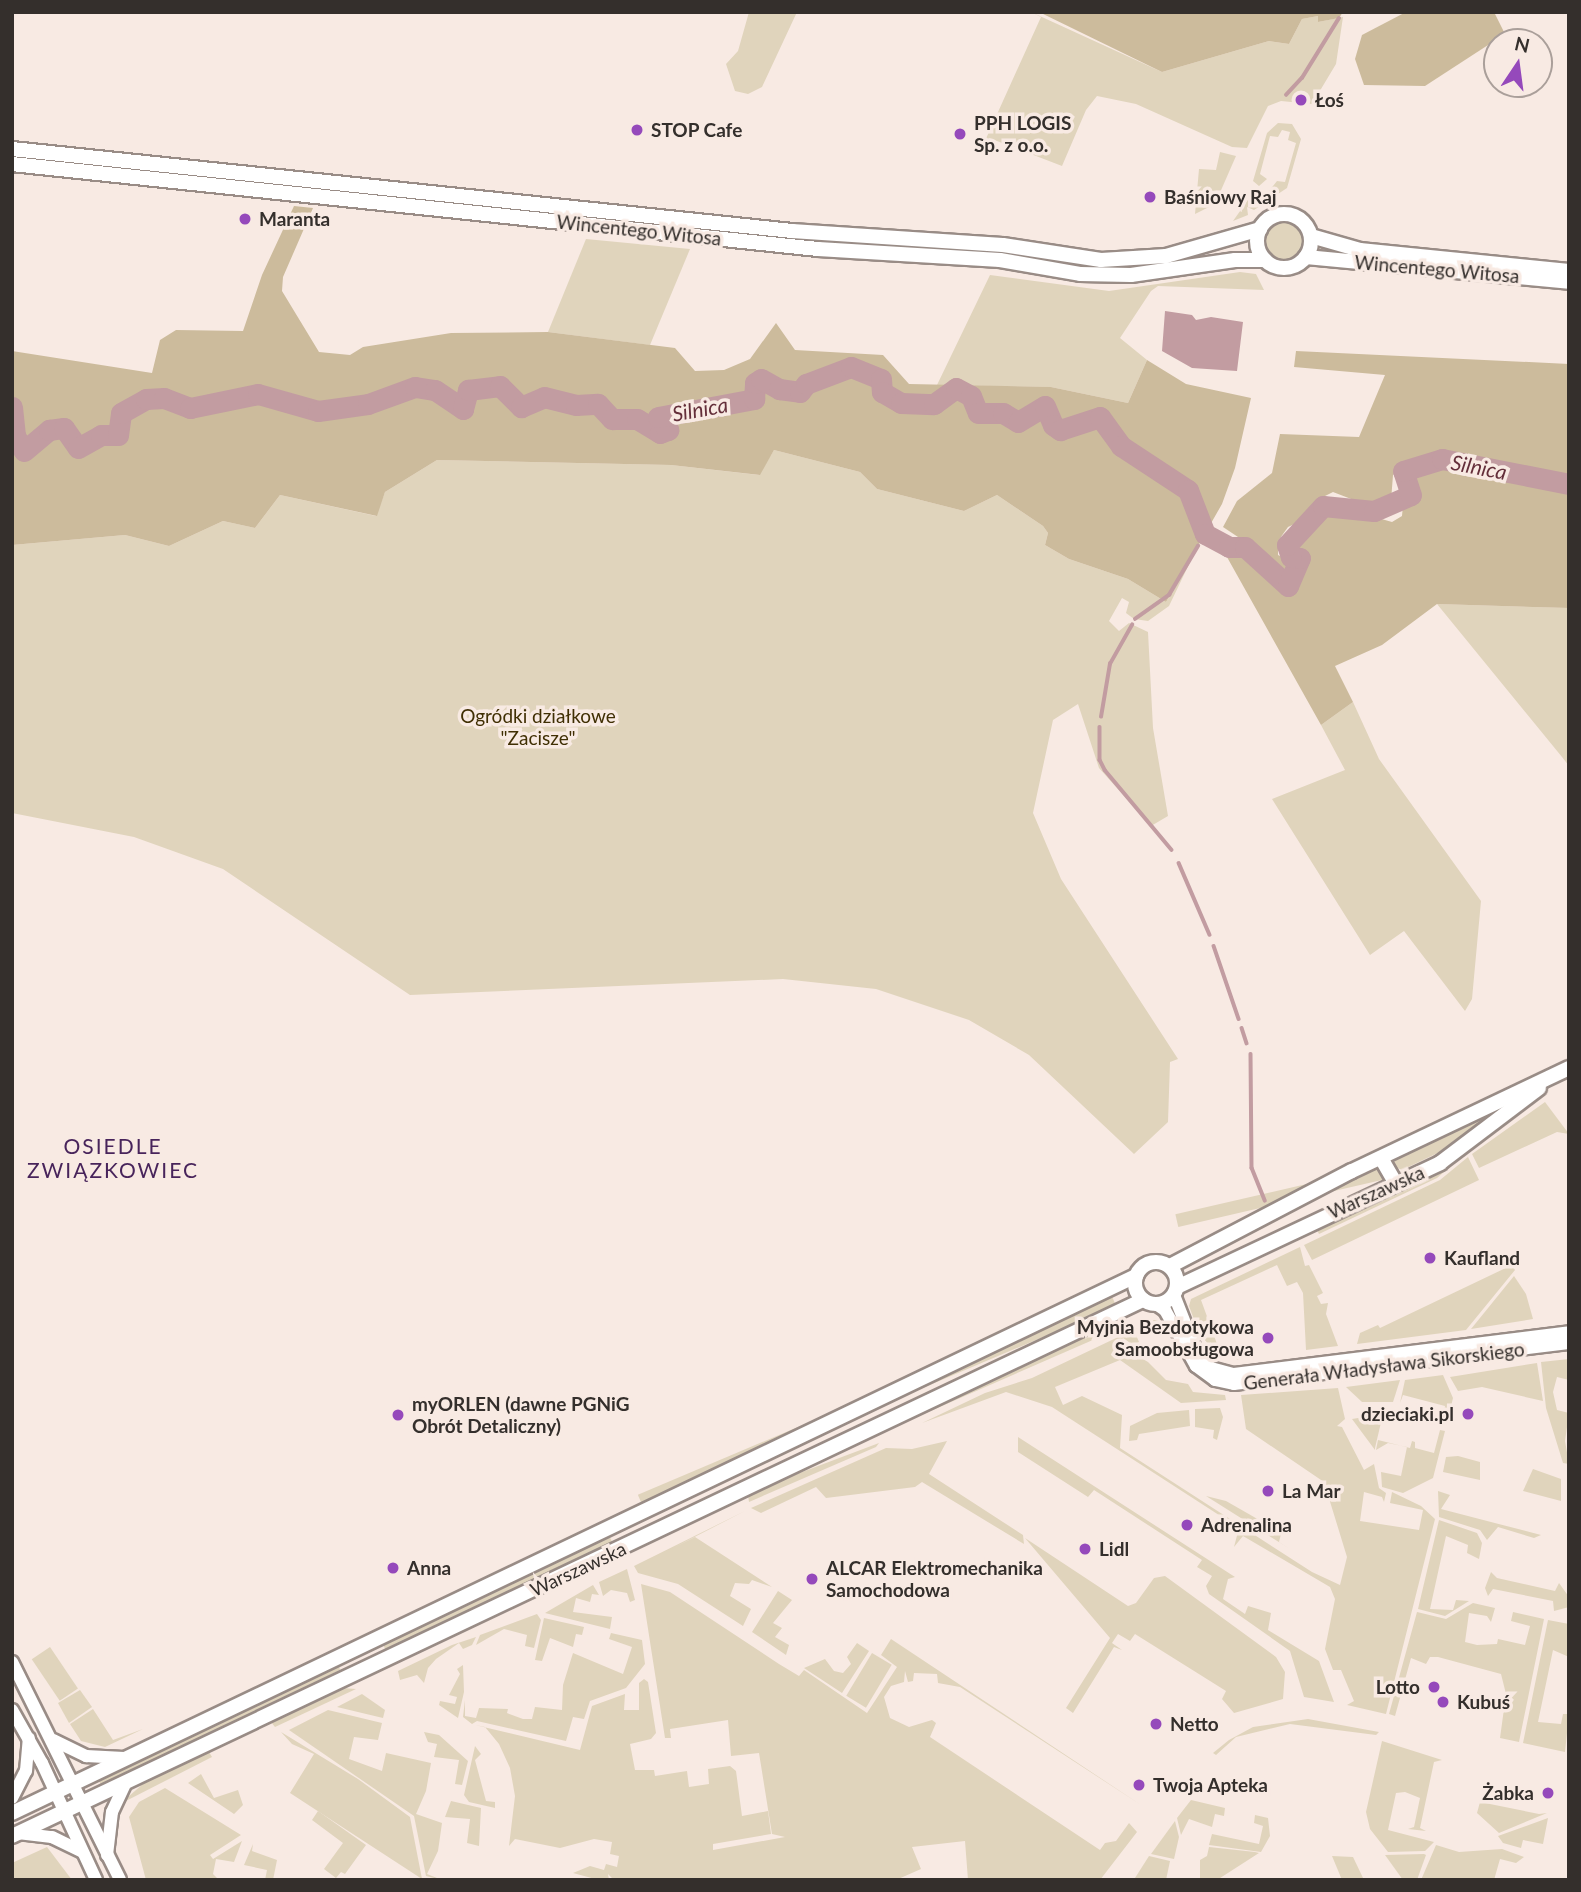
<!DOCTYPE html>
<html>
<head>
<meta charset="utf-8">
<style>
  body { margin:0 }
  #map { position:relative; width:1581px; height:1892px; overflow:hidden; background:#f8eae3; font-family:Lato,sans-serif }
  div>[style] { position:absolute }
  .green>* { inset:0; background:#e0d4bc; transform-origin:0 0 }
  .round { border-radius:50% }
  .forest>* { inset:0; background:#ccbb9c }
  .water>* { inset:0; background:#c29ca1 }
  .stream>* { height:3.5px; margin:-1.75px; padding:0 1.75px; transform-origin:1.75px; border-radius:1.75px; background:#c29ca1 }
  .river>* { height:21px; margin:-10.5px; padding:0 10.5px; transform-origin:10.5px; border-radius:10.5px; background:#c29ca1 }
  .roads { filter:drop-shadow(2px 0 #998c86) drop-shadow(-2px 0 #998c86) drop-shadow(0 2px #998c86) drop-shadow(0 -2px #998c86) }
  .tertiary>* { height:12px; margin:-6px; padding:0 6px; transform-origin:6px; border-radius:6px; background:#fff }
  .secondary>* { height:14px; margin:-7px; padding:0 7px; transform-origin:7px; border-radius:7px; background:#fff }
  .secondary>.ring { margin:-7px; padding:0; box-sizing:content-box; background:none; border:14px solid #fff; border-radius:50% }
  .dots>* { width:19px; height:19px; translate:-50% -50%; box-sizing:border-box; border:4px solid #f8eae3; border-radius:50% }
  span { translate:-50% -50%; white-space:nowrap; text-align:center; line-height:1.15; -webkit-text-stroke:7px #f8eae3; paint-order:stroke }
  .poi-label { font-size:19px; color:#342f2c; font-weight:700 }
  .left { translate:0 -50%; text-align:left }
  .right { translate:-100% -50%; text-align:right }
  .street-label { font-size:19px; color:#342f2c }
  .park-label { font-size:19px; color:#402f04 }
  .water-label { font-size:21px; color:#642f3a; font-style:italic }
  .neighbourhood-label { font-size:21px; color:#48245b; letter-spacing:2px }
  .frame { position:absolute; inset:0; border:14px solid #342f2c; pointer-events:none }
  .north { position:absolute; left:1483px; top:28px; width:70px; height:70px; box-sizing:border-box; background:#f8eae3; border:2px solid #aa9f9a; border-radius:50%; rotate:13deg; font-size:19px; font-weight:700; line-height:28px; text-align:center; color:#342f2c }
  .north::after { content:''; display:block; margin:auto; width:24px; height:32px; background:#9549bb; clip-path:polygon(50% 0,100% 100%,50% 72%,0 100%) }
</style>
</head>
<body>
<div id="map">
  <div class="green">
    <i style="clip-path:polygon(749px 12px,797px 12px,762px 87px,748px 94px,735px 91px,726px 64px,738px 51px)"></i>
    <i style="clip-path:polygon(1031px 12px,1162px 72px,1269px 41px,1289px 44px,1302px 19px,1318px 16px,1318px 22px,1343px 17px,1336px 64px,1312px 104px,1281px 101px,1268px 106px,1247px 148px,1232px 147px,1136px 104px,1097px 96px,1086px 110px,1062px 166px,989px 138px,984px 143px,1041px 17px)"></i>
    <i style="clip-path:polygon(1278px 123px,1292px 124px,1301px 139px,1287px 188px,1254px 210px,1247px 207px,1248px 215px,1233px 221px,1250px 197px,1265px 196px,1277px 181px,1285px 182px,1296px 143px,1288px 140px,1290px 132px,1282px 130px,1278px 137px,1270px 136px,1260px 174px,1267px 179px,1259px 186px,1253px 181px,1267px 133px)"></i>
    <i style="clip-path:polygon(1220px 152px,1236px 156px,1215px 204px,1195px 214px,1199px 169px,1216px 170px)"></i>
    <i class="round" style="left:1261px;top:219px;width:44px;height:44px"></i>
    <i style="clip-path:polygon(586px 239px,690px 249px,650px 345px,548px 332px)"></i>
    <i style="clip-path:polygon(1240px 272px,1256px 274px,1264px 290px,1158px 286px,1151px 291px,1120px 338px,1147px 360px,1128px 403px,1051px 387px,937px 385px,990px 275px,1109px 291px)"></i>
    <i style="clip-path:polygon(774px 450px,860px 472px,877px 489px,964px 511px,997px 495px,1043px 526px,1048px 533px,1045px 545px,1069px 559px,1128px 579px,1166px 602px,1192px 558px,1169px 606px,1148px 621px,1134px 619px,1126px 613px,1129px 602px,1122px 598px,1109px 621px,1119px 631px,1129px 623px,1148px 632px,1153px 728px,1168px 816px,1151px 826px,1099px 768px,1078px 704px,1053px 720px,1033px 813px,1061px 879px,1178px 1059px,1170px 1062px,1168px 1122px,1134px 1154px,1029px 1055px,969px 1020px,876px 989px,783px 979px,410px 995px,223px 869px,134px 837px,12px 813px,12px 545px,125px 535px,169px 546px,223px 521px,255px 528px,280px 495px,376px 516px,385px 492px,437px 460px,671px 465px,759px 475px)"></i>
    <i style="clip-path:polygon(1437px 604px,1569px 608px,1569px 766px,1562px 757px)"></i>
    <i style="clip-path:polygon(1353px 702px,1379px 759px,1481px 901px,1472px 999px,1465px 1011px,1404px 931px,1370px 955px,1272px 799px,1345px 770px,1321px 725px)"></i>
    <i style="clip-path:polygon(1545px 1102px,1569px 1134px,1557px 1132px,1479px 1168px,1472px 1154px)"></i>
    <i style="clip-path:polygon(1491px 1113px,1446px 1149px,1402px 1170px,1393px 1166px,1395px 1158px)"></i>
    <i style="clip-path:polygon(1466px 1153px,1437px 1178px,1319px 1234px,1315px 1226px,1320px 1223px)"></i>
    <i style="clip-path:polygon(1468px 1157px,1479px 1180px,1312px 1260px,1304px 1245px,1440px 1180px)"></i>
    <i style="left:1380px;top:1167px;width:13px;height:210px;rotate:77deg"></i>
    <i style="clip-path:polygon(1300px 1247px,1305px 1266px,1309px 1265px,1323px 1293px,1317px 1296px,1321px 1304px,1328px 1303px,1326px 1314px,1338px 1346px,1306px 1350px,1303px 1293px,1297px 1282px,1287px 1286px,1277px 1265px,1201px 1300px,1217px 1344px,1239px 1360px,1214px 1351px,1199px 1333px,1189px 1306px,1191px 1299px)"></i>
    <i style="clip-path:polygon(1512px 1265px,1515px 1270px,1466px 1330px,1357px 1344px,1360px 1333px,1378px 1325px,1380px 1328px)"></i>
    <i style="clip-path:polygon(1514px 1276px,1526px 1294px,1533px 1319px,1471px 1329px)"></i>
    <i style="left:1111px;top:1294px;width:13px;height:514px;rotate:67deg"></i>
    <i style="clip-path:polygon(1119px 1313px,1123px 1325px,1118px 1329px,919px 1416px)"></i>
    <i style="clip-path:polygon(1154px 1320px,1158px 1320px,1134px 1330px,1139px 1342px,1133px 1345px,1123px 1338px,1119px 1345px,1148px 1362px,1166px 1380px,1188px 1384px,1193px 1392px,1225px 1395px,1226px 1400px,1181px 1403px,1120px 1360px,1055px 1387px,1063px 1405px,1082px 1396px,1122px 1415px,1120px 1448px,1312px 1572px,1340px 1585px,1347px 1557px,1324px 1482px,1246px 1429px,1241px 1395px,1338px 1388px,1345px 1419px,1337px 1426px,1342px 1427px,1364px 1470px,1374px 1464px,1379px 1488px,1386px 1493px,1384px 1502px,1382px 1497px,1364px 1492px,1360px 1521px,1419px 1530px,1423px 1510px,1390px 1503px,1392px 1492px,1421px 1506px,1435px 1519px,1386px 1714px,1347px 1705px,1354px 1701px,1341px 1670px,1333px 1670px,1325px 1649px,1335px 1599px,1330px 1587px,1243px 1536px,1234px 1547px,1239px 1528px,1052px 1407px,1006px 1392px,922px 1423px,985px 1393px,1032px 1378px)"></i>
    <i style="clip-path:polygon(1569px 1359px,1569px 1380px,1557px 1377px,1553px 1392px,1557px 1410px,1569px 1413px,1565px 1441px,1569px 1464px,1563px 1463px,1546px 1408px,1541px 1362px)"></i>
    <i style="clip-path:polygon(1537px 1363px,1543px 1401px,1482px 1387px,1458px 1391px,1450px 1377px)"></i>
    <i style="clip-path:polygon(1443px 1375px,1453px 1398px,1447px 1424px,1442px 1423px,1445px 1406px,1403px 1395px,1400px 1403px,1405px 1380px)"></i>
    <i style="clip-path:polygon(1400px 1380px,1393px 1402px,1362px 1402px,1346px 1387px)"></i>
    <i style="clip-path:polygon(1220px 1408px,1223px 1417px,1217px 1440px,1213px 1438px,1214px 1430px,1195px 1427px,1195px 1409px)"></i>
    <i style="clip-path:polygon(1189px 1410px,1190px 1426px,1139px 1434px,1137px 1440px,1129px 1441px,1130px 1426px,1157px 1413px)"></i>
    <i style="clip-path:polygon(1383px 1414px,1375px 1448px,1375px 1450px,1352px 1419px)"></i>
    <i style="clip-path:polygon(1440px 1430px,1445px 1431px,1433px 1478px,1403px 1493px,1382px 1487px,1381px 1472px,1401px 1476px,1407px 1447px,1388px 1443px,1376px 1450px,1378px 1440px,1410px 1448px,1412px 1441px,1415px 1442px,1415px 1448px,1434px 1453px)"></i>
    <i style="clip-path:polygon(1018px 1437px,1235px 1577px,1228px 1579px,1223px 1599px,1245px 1614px,1248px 1606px,1271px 1613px,1268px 1630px,1319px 1661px,1334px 1702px,1304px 1697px,1290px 1651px,1209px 1594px,1206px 1586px,1212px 1576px,1197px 1567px,1202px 1560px,1094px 1490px,1088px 1497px,1018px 1452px)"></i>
    <i style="clip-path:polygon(947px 1441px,929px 1474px,1023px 1535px,1024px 1544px,922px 1482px,915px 1487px,826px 1498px,816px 1487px,761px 1513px,751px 1508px,886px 1448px,912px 1449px)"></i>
    <i style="clip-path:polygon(879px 1443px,876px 1447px,749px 1502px,748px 1495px,781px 1480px)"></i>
    <i style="clip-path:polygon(1458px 1456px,1480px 1462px,1480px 1480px,1443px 1472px,1446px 1457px)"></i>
    <i style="clip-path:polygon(1533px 1469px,1561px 1479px,1561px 1501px,1523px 1491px)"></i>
    <i style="clip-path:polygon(1438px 1491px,1450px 1495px,1441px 1509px,1541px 1535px,1534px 1538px,1498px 1527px,1487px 1540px,1480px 1530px,1439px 1517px)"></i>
    <i style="clip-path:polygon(1206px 1496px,1226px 1501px,1254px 1517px,1281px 1534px,1279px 1542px,1290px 1549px)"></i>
    <i style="clip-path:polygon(745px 1511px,675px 1547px,695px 1537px,772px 1587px,752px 1580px,749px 1584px,735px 1583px,730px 1596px,751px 1609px,743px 1626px,678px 1584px,638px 1573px,634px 1566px)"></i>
    <i style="clip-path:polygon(1439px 1520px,1477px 1533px,1482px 1543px,1479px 1559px,1467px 1553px,1468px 1545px,1446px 1536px,1430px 1609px,1453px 1610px,1456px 1600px,1469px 1601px,1445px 1616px,1418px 1609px)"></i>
    <i style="clip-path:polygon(609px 1535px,613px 1544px,387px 1653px,381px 1640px)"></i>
    <i style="clip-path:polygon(1025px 1538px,1128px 1606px,1136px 1603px,1154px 1578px,1165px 1576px,1276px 1657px,1285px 1672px,1283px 1699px,1234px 1713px,1222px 1699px,1226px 1691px,1135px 1634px,1130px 1641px,1118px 1634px,1112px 1643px,1122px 1650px,1114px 1647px,1073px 1713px,1066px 1708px,1110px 1638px)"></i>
    <i style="clip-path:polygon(627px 1569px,635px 1600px,630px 1602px,627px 1593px,611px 1590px,603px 1596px,599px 1582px)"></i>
    <i style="clip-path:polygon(1491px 1572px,1497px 1578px,1555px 1591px,1559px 1583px,1569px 1597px,1569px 1607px,1554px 1611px,1553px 1601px,1493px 1589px,1488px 1596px,1485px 1588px)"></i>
    <i style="clip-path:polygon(641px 1584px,670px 1592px,779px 1664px,799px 1676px,804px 1670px,867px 1713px,897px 1667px,881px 1655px,891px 1639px,1141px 1805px,960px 1687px,938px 1683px,937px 1674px,914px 1673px,913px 1681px,908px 1682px,905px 1671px,904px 1682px,891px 1686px,884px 1697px,890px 1718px,909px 1727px,932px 1720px,936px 1723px,930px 1737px,1100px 1850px,1105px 1843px,1116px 1841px,1129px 1823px,1137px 1832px,1100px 1880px,968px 1880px,965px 1841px,912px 1847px,921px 1869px,896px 1880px,614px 1880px,608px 1874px,609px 1880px,599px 1880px,573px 1873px,590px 1866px,604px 1870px,606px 1864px,617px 1867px,619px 1856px,610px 1854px,612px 1842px,594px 1839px,560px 1848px,515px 1839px,509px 1846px,515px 1796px,510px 1768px,499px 1744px,485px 1727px,475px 1725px,580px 1750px,592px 1706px,625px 1694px,624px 1710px,639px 1710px,639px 1683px,644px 1679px,648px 1682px,656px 1733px,651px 1739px,630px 1744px,635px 1770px,654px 1770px,655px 1776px,687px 1771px,689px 1787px,709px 1784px,708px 1769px,730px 1766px,736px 1771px,742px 1816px,768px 1811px,771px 1834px,713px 1844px,713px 1850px,785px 1837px,772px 1834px,759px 1753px,731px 1756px,728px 1720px,670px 1729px,671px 1738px,665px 1738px)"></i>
    <i style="clip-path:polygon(593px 1585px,599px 1595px,592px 1594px,590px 1602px,576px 1598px,573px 1612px,612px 1617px,610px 1629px,545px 1613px)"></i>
    <i style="clip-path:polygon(778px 1591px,792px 1600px,773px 1623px,782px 1628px,775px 1637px,789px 1645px,786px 1655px,752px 1632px)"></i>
    <i style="clip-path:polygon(1473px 1603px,1495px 1608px,1491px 1622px,1487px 1616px,1469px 1613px,1465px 1642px,1477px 1645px,1497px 1644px,1498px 1639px,1525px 1645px,1530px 1626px,1511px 1621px,1513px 1612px,1544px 1619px,1519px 1742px,1500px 1738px,1506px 1694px,1501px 1674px,1438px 1657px,1430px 1657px,1426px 1664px,1411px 1658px,1395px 1716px,1389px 1714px,1417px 1612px,1446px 1619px)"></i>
    <i style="clip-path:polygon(537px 1614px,541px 1620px,534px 1648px,525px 1646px,527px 1635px,504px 1629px,476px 1645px,480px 1635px)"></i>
    <i style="clip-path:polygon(544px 1618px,584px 1627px,582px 1635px,576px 1634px,573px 1647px,550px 1638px,542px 1661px,535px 1660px)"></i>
    <i style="clip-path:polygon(1548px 1620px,1569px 1624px,1569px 1657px,1553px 1650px,1538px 1722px,1561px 1724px,1563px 1714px,1569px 1714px,1565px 1752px,1523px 1743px)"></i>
    <i style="clip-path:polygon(611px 1633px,642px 1640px,645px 1664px,626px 1688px,590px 1701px,584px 1719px,573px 1717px,566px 1741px,477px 1721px,472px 1724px,463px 1717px,465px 1700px,465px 1716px,476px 1718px,479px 1708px,508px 1709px,507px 1713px,523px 1719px,532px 1719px,535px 1707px,562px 1710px,563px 1685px,573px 1653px,623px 1674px,632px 1647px,609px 1639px)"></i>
    <i style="clip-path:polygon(476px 1637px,472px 1645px,463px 1649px,459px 1643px,436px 1659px,428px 1668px,424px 1683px,417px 1675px,400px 1680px,398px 1671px,452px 1645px)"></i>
    <i style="clip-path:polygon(857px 1643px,869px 1651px,842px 1693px,804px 1668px,825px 1659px,834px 1671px,843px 1673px,851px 1664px,847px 1657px)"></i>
    <i style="left:50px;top:1647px;width:50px;height:22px;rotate:56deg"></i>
    <i style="left:872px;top:1653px;width:23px;height:50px;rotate:31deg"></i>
    <i style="clip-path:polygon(338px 1662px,340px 1670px,102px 1787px,99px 1781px)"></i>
    <i style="clip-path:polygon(463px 1665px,464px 1692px,458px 1718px,439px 1705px,440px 1701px,455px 1704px,457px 1697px,449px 1695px,460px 1674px,457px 1669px)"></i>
    <i style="clip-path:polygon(343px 1688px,356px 1689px,275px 1727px,271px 1722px)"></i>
    <i style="clip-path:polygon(80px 1690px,92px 1707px,69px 1723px,58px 1703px)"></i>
    <i style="clip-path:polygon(362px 1694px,385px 1710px,383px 1718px,337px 1707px)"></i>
    <i style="clip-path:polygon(93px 1709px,113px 1740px,143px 1729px,105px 1747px,81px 1741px,70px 1724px)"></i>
    <i style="clip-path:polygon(328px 1710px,382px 1723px,378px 1740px,354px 1737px,349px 1759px,382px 1771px,386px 1753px,431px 1763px,426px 1791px,416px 1814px,442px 1823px,438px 1851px,427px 1874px,442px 1880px,426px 1876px,414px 1816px,289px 1730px)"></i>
    <i style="clip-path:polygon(1308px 1719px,1379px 1732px,1376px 1735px,1290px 1724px,1236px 1737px,1216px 1755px,1213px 1753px,1229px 1740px,1253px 1727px)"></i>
    <i style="clip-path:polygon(281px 1732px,358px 1779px,410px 1817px,422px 1879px,290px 1793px,314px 1754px,292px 1744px)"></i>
    <i style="clip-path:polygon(424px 1732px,439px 1735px,468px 1761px,462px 1785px,455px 1784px,459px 1760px,434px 1757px,437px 1744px,428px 1742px)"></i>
    <i style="clip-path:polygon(1382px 1741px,1442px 1760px,1434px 1762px,1420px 1828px,1426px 1831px,1408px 1829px,1414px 1827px,1420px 1798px,1405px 1792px,1396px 1793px,1388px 1830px,1434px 1842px,1425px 1851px,1388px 1852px,1370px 1829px,1366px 1812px)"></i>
    <i style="clip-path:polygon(475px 1746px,481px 1754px,475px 1760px,486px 1801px,495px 1802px,495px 1808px,469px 1802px,464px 1795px)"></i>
    <i style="clip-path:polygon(209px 1752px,212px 1757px,120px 1804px,144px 1783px)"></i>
    <i style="clip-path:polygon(201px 1774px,214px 1798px,238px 1790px,243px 1805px,234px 1814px,188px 1783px)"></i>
    <i style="clip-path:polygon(165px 1788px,241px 1835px,210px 1855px,213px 1859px,242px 1841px,234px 1862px,216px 1859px,213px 1874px,219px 1880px,146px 1880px,129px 1817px,139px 1802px)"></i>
    <i style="clip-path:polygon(1191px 1800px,1225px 1808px,1224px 1816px,1215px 1814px,1212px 1827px,1189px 1819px,1181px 1835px,1177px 1818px)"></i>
    <i style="clip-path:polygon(451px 1801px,481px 1808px,479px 1846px,467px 1843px,470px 1819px,445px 1817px)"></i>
    <i style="clip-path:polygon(1480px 1802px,1539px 1814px,1547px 1813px,1499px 1833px,1477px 1813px)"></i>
    <i style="clip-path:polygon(318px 1811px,366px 1845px,345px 1874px,341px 1872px,336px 1878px,324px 1869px,343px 1843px,312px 1820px)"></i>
    <i style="clip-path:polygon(1255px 1815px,1268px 1818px,1270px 1836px,1261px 1852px,1209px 1845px,1212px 1834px,1259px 1844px,1263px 1826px,1254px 1823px)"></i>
    <i style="clip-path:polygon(1548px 1818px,1543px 1844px,1523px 1840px,1521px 1848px,1503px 1843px,1498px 1836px)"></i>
    <i style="clip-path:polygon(1175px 1821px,1179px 1837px,1174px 1859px,1151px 1854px)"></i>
    <i style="clip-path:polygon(253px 1844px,252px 1851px,277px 1860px,273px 1880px,265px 1880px,267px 1870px,244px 1865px)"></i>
    <i style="clip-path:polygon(1436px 1845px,1459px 1852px,1502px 1849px,1524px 1857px,1516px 1863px,1500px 1859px,1494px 1880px,1421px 1880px)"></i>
    <i style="clip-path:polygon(47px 1847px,72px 1880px,12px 1880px,12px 1863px)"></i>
    <i style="clip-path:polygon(1209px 1847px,1255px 1852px,1259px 1853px,1217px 1880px,1200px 1880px,1200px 1860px,1207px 1856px)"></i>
    <i style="clip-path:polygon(1385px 1855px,1424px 1854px,1426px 1855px,1417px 1880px,1403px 1880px)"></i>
    <i style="clip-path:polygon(1149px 1856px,1170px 1861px,1166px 1880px,1135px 1878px)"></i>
    <i style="clip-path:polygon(1332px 1856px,1353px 1857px,1364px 1880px,1342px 1880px)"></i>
  </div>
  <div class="forest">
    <i style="clip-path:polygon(1039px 12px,1343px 12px,1339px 18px,1318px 22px,1318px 16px,1302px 19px,1289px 44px,1269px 41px,1162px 72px)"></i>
    <i style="clip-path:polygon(1406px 12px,1494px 12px,1505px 34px,1425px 86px,1364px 85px,1355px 59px,1362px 35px)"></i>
    <i style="clip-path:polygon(294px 206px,313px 208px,283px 277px,282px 291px,319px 352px,350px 355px,363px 347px,451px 333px,548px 332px,675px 348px,695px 371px,724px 370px,750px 359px,776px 323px,795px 350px,883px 355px,909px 384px,1051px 387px,1128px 403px,1147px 360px,1186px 384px,1251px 398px,1235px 468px,1222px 504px,1166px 602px,1128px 579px,1069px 559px,1045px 545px,1048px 533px,1043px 526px,997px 495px,964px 511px,877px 489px,860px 472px,774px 450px,760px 475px,671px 465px,437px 460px,385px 492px,377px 516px,280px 495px,255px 528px,223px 521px,169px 546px,125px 535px,12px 545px,12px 351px,152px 373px,160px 340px,176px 330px,243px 331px,262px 275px)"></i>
    <i style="clip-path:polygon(1296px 351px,1569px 364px,1569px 474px,1559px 481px,1532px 478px,1461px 455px,1401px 462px,1393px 475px,1390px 514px,1333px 492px,1321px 498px,1305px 519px,1288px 527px,1278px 541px,1278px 555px,1292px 562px,1293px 570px,1286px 580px,1277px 576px,1259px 551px,1223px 527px,1237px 501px,1272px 473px,1280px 434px,1359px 437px,1385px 375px,1294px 367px)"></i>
    <i style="clip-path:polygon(1444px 462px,1471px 466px,1519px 484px,1562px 491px,1569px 486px,1569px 608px,1437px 604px,1382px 645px,1335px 666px,1353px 702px,1321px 725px,1218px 541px,1224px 540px,1272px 584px,1287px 591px,1295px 585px,1302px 556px,1287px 551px,1290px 539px,1329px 504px,1392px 522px,1402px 516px,1406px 471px)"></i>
  </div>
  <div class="water">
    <i style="clip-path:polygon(1165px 311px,1192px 315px,1196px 320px,1211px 317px,1243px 322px,1237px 371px,1192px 368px,1162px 351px)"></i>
  </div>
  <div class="stream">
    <i style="left:1286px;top:95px;width:23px;rotate:-47deg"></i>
    <i style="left:1302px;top:78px;width:70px;rotate:-58.3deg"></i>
    <i style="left:1204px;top:537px;width:3px;rotate:-72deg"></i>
    <i style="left:1135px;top:619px;width:42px;rotate:-35.2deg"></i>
    <i style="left:1169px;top:595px;width:57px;rotate:-59.4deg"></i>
    <i style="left:1101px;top:717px;width:54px;rotate:-80.4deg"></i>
    <i style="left:1110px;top:664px;width:45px;rotate:-60.6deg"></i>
    <i style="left:1100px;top:727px;width:33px;rotate:90deg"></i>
    <i style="left:1100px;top:760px;width:11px;rotate:63deg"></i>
    <i style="left:1105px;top:770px;width:104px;rotate:50.1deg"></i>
    <i style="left:1179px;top:863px;width:78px;rotate:66.7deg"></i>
    <i style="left:1214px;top:946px;width:77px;rotate:71.1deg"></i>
    <i style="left:1242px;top:1028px;width:16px;rotate:72deg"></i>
    <i style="left:1251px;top:1054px;width:114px;rotate:89.5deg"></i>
    <i style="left:1252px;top:1168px;width:35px;rotate:68deg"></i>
  </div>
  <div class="river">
    <i style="left:12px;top:407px;width:29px;rotate:84deg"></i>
    <i style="left:15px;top:436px;width:17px;rotate:59deg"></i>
    <i style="left:24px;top:451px;width:33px;rotate:-40deg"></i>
    <i style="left:49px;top:430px;width:15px;rotate:-8deg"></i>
    <i style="left:64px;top:428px;width:24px;rotate:55deg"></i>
    <i style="left:78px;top:448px;width:26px;rotate:-29deg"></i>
    <i style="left:101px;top:435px;width:17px"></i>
    <i style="left:118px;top:435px;width:22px;rotate:-82deg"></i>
    <i style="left:121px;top:413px;width:29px;rotate:-29deg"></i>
    <i style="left:146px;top:399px;width:18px;rotate:-3deg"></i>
    <i style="left:164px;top:398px;width:28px;rotate:21deg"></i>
    <i style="left:190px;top:408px;width:69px;rotate:-11.6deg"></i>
    <i style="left:258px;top:394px;width:62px;rotate:15.8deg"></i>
    <i style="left:318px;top:411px;width:50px;rotate:-8deg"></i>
    <i style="left:368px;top:404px;width:50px;rotate:-19.9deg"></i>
    <i style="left:415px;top:387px;width:20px;rotate:9deg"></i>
    <i style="left:435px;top:390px;width:34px;rotate:34deg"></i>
    <i style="left:463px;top:409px;width:20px;rotate:-75deg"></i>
    <i style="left:468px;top:390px;width:32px;rotate:-7deg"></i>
    <i style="left:500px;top:386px;width:30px;rotate:45deg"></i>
    <i style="left:521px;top:407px;width:25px;rotate:-23deg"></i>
    <i style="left:544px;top:397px;width:33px;rotate:14deg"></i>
    <i style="left:576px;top:405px;width:22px;rotate:-3deg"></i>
    <i style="left:598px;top:404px;width:21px;rotate:47deg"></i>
    <i style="left:612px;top:419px;width:25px"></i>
    <i style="left:637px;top:419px;width:27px;rotate:31deg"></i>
    <i style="left:660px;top:433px;width:9px;rotate:-21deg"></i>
    <i style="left:668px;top:430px;width:16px;rotate:-128deg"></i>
    <i style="left:658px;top:417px;width:98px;rotate:-10.6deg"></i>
    <i style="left:754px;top:399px;width:16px;rotate:-86deg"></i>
    <i style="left:755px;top:383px;width:7px;rotate:-34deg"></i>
    <i style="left:761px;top:379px;width:21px;rotate:29deg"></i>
    <i style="left:779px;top:389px;width:21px;rotate:8deg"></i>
    <i style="left:800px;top:392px;width:10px;rotate:-53deg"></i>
    <i style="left:806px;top:384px;width:48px;rotate:-20.7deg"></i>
    <i style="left:851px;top:367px;width:32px;rotate:22deg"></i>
    <i style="left:881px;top:379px;width:13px;rotate:86deg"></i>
    <i style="left:882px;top:392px;width:22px;rotate:30deg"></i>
    <i style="left:901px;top:403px;width:33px;rotate:2deg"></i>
    <i style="left:934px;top:404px;width:27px;rotate:-36deg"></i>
    <i style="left:956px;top:388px;width:17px;rotate:28deg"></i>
    <i style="left:971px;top:396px;width:18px;rotate:68deg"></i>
    <i style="left:978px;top:413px;width:25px"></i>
    <i style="left:1003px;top:413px;width:17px;rotate:31deg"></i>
    <i style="left:1018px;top:422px;width:31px;rotate:-31deg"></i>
    <i style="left:1045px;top:406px;width:21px;rotate:67deg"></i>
    <i style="left:1053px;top:425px;width:9px;rotate:36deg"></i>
    <i style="left:1060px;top:430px;width:42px;rotate:-18deg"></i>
    <i style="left:1100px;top:417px;width:36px;rotate:54deg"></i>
    <i style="left:1121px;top:446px;width:80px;rotate:33.3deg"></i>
    <i style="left:1188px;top:490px;width:47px;rotate:68.9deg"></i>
    <i style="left:1205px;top:534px;width:27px;rotate:28deg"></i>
    <i style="left:1229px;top:547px;width:16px"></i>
    <i style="left:1245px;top:547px;width:58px;rotate:42.2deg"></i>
    <i style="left:1288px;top:586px;width:30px;rotate:-67deg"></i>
    <i style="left:1300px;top:558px;width:9px;rotate:-174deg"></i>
    <i style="left:1291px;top:557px;width:13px;rotate:-108deg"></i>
    <i style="left:1287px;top:545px;width:53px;rotate:-47.3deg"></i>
    <i style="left:1323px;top:506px;width:51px;rotate:5.6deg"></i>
    <i style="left:1374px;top:511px;width:40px;rotate:-23.4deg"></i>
    <i style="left:1411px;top:495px;width:25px;rotate:-108deg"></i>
    <i style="left:1403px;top:471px;width:41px;rotate:-17.1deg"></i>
    <i style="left:1442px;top:459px;width:129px;rotate:11.1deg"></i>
  </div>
  <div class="roads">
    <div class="tertiary">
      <i style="left:1174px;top:1295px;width:66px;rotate:68.5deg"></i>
      <i style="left:1198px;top:1356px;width:18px;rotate:43deg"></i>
      <i style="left:1211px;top:1368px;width:24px;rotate:15deg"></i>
      <i style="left:1234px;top:1374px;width:338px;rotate:-7.1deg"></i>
      <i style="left:1156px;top:1304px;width:11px;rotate:34deg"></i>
      <i style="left:1165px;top:1310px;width:64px;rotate:61deg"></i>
      <i style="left:1196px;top:1366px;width:24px;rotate:36deg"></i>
      <i style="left:1215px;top:1380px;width:19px;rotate:12deg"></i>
      <i style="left:1234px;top:1384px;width:337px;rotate:-7deg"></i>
      <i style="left:12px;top:1662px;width:243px;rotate:63.6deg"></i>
      <i style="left:12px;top:1710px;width:61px;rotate:60.5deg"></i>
      <i style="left:42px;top:1763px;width:129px;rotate:65.2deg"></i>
      <i style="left:53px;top:1740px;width:37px;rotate:26deg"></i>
      <i style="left:86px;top:1756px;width:38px;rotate:3deg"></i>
      <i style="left:12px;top:1798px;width:30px;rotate:-63deg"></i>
      <i style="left:26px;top:1771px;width:33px;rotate:-85deg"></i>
      <i style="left:18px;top:1833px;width:34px;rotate:7deg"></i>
      <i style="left:52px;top:1837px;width:34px;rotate:26deg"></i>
      <i style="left:107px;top:1855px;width:43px;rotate:-83.4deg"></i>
      <i style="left:112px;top:1812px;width:33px;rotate:-65deg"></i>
    </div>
    <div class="secondary">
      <i style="left:12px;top:149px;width:784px;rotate:6deg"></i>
      <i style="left:792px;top:231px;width:211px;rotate:3.8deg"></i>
      <i style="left:1003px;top:245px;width:99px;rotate:8.7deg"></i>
      <i style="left:1101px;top:260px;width:65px;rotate:-3.5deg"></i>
      <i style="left:1166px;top:256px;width:98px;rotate:-16deg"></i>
      <i style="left:12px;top:164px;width:810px;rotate:6.02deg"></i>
      <i style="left:818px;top:249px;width:182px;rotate:3.5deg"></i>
      <i style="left:1000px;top:260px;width:81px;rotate:9.9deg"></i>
      <i style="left:1080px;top:274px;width:51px;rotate:1.1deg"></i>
      <i style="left:1131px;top:275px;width:105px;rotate:-8.2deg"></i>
      <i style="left:1235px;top:260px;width:30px"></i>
      <i class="ring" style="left:1257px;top:214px;width:40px;height:40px"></i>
      <i style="left:1311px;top:236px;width:51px;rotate:15.9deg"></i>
      <i style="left:1360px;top:250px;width:210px;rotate:5.7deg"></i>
      <i style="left:1306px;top:257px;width:264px;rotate:5.4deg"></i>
      <i style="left:1381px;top:1158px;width:28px;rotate:60deg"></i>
      <i class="ring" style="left:1135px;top:1262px;width:28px;height:28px"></i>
      <i style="left:1170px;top:1266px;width:205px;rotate:-27.6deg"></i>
      <i style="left:1352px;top:1171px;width:240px;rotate:-25.4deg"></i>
      <i style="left:1177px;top:1287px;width:291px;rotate:-25.2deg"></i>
      <i style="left:1440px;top:1163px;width:124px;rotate:-37.1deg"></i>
      <i style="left:12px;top:1813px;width:1246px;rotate:-25.54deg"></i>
      <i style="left:12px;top:1836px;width:1252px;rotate:-25.36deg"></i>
    </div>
  </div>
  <div class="dots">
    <i style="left:1301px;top:100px;background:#9549bb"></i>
    <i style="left:637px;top:130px;background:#9549bb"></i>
    <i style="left:960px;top:134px;background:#9549bb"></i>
    <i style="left:1150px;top:197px;background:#9549bb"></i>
    <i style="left:245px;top:219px;background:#9549bb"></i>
    <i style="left:1430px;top:1258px;background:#9549bb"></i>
    <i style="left:1268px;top:1338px;background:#9549bb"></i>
    <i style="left:1468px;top:1414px;background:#9549bb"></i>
    <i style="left:398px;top:1415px;background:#9549bb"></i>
    <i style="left:1268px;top:1491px;background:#9549bb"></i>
    <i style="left:1187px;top:1525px;background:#9549bb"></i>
    <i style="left:1085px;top:1549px;background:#9549bb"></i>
    <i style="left:393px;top:1568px;background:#9549bb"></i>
    <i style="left:812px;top:1579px;background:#9549bb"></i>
    <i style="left:1434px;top:1687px;background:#9549bb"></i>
    <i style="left:1443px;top:1702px;background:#9549bb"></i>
    <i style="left:1156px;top:1724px;background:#9549bb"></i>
    <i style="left:1139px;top:1785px;background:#9549bb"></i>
    <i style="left:1548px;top:1793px;background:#9549bb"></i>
  </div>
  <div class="poi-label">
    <span class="left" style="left:1315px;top:100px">Łoś</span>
    <span class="left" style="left:974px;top:134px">PPH LOGIS<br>Sp. z o.o.</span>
    <span class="left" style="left:651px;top:130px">STOP Cafe</span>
    <span class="left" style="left:1164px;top:197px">Baśniowy Raj</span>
    <span class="left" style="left:259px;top:219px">Maranta</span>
    <span class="left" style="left:1444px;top:1258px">Kaufland</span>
    <span class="right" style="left:1254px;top:1338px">Myjnia Bezdotykowa<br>Samoobsługowa</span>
    <span class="left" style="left:412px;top:1415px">myORLEN (dawne PGNiG<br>Obrót Detaliczny)</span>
    <span class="right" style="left:1454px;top:1414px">dzieciaki.pl</span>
    <span class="left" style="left:1282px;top:1491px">La Mar</span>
    <span class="left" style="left:1201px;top:1525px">Adrenalina</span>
    <span class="left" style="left:1099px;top:1549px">Lidl</span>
    <span class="left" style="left:407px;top:1568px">Anna</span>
    <span class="left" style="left:826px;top:1579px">ALCAR Elektromechanika<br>Samochodowa</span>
    <span class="right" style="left:1420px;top:1687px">Lotto</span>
    <span class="left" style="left:1457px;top:1702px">Kubuś</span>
    <span class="left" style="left:1170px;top:1724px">Netto</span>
    <span class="left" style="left:1153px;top:1785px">Twoja Apteka</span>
    <span class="right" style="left:1534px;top:1793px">Żabka</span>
  </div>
  <div class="street-label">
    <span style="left:639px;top:230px;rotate:6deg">Wincentego Witosa</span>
    <span style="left:1437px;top:269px;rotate:5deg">Wincentego Witosa</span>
    <span style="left:1376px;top:1192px;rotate:-24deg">Warszawska</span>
    <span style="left:1384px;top:1366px;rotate:-7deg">Generała Władysława Sikorskiego</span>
    <span style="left:578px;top:1569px;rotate:-25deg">Warszawska</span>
  </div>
  <div class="park-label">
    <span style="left:538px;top:727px">Ogródki działkowe<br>"Zacisze"</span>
  </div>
  <div class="water-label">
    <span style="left:700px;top:409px;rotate:-10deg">Silnica</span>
    <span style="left:1479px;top:467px;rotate:11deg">Silnica</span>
  </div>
  <div class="neighbourhood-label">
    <span style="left:113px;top:1158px">OSIEDLE<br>ZWIĄZKOWIEC</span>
  </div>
  <div class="frame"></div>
  <div class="north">N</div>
</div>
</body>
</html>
